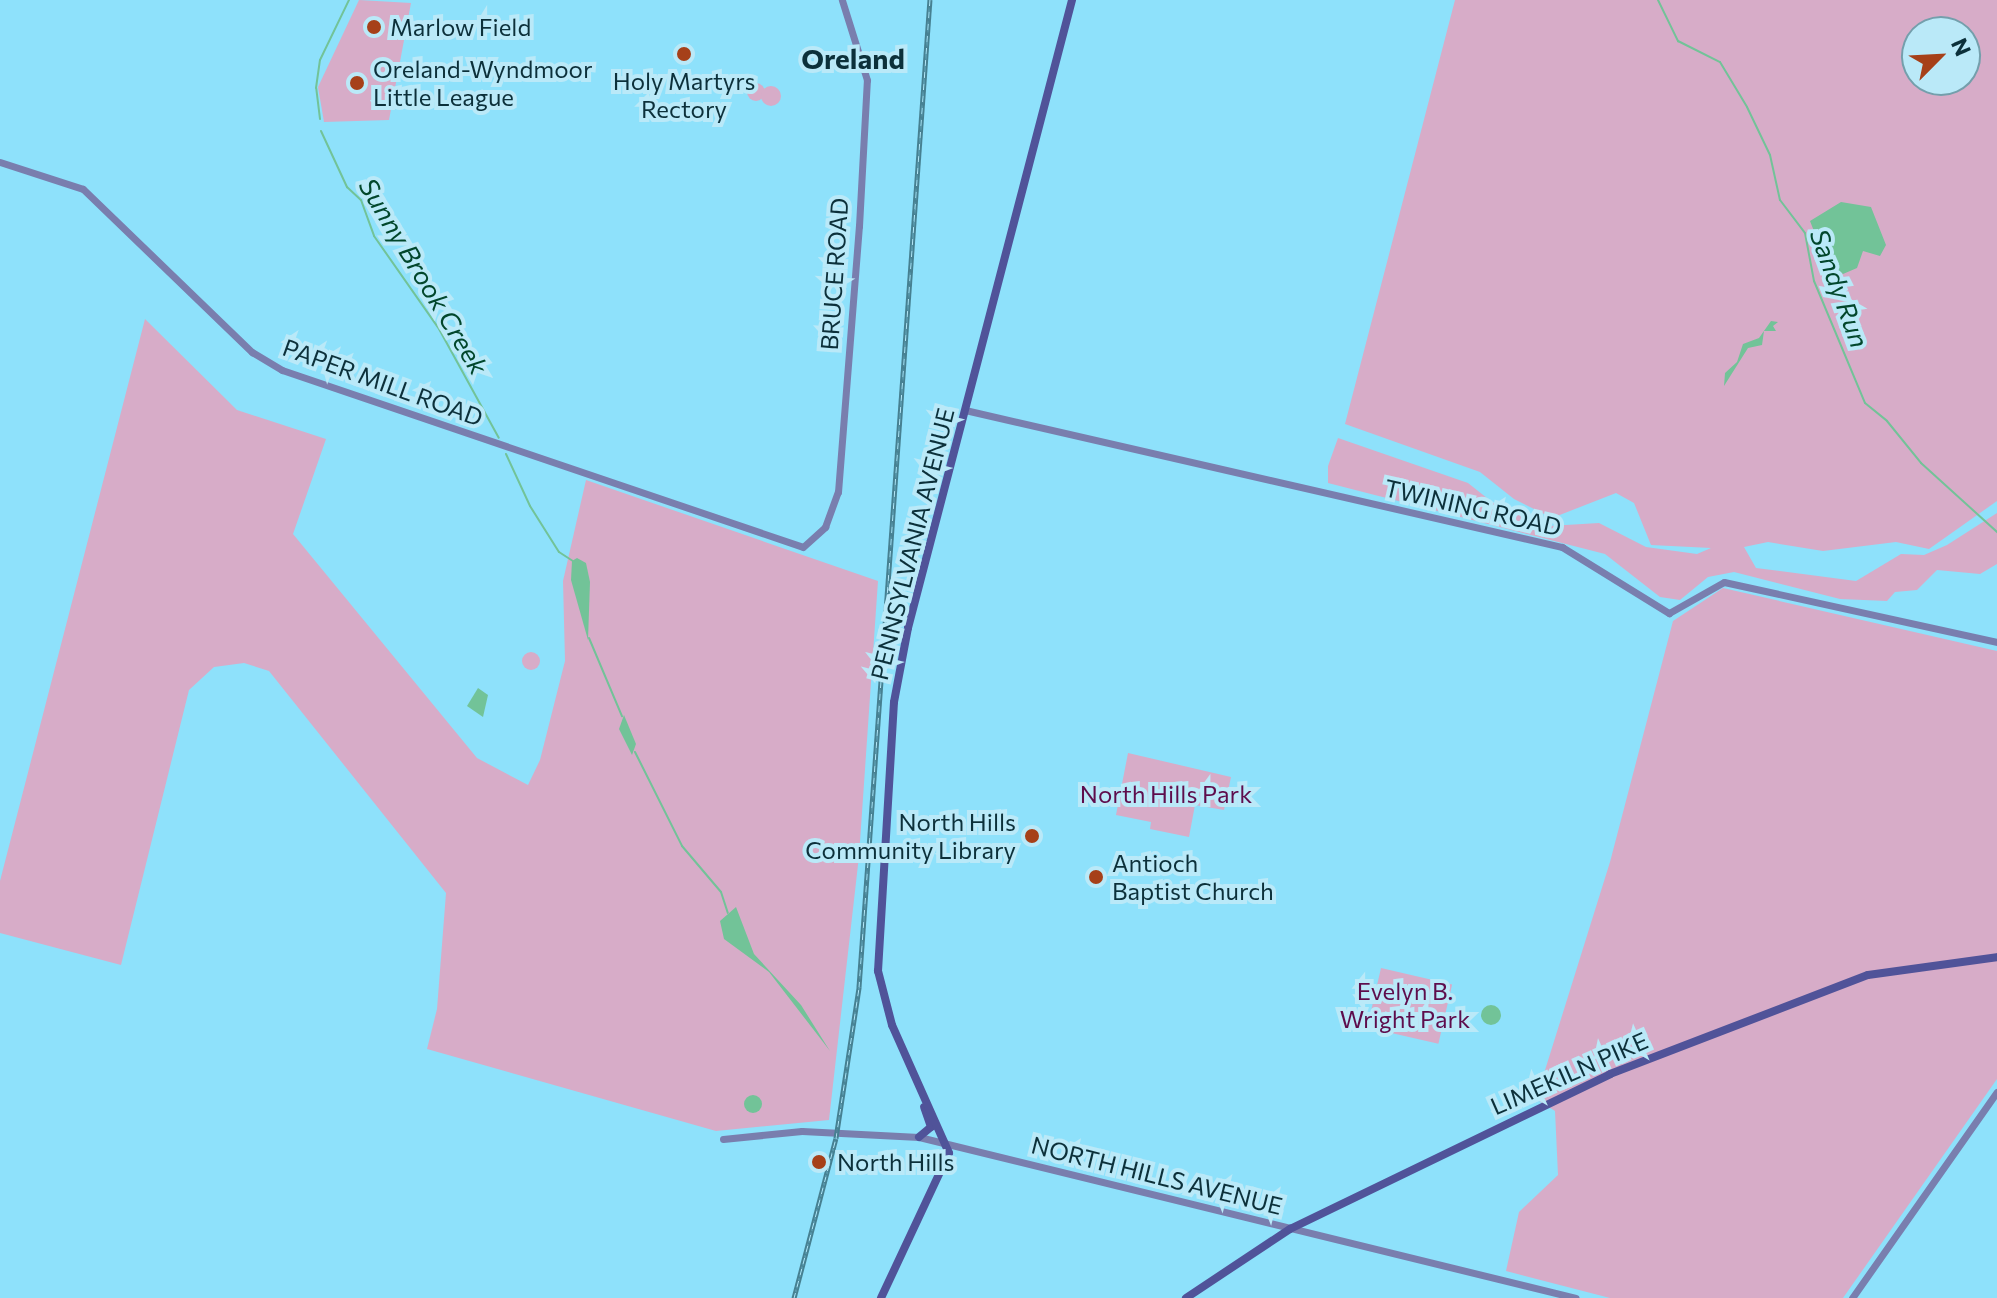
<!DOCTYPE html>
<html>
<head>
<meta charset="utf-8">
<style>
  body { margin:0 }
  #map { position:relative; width:1997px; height:1298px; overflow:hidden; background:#8ee1fb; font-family:Commissioner,sans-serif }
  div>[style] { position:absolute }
  .green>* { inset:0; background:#d7acc8; transform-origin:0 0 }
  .round { border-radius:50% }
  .water>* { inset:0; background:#72c398 }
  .stream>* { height:2px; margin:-1px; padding:0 1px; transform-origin:1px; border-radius:1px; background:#72c398 }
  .tertiary>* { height:7px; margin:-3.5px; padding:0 3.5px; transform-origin:3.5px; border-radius:3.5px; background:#797eae }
  .secondary>* { height:8px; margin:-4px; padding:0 4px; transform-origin:4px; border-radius:4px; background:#505399 }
  .rail>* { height:5px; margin-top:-2.5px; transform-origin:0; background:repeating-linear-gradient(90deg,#bae9f8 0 6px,#468091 0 12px); box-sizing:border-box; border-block:2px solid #468091 }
  .dots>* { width:22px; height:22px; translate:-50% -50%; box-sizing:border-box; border:4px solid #bae9f8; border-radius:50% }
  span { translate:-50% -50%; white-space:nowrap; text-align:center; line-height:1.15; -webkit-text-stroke:8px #bae9f8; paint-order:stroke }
  .poi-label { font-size:24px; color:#0c303a }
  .left { translate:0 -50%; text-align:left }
  .right { translate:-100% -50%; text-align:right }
  .street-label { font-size:24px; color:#0c303a }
  .park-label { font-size:24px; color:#5e0d4c }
  .water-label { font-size:26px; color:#02472c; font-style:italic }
  .quarter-label { font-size:28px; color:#0c303a; font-weight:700 }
  .north { position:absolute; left:1901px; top:16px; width:80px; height:80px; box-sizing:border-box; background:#bae9f8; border:2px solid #749fac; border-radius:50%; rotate:66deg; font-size:22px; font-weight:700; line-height:32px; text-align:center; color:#0c303a }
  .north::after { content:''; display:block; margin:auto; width:28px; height:36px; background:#a64019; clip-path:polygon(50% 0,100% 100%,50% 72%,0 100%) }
</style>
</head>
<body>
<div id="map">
  <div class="green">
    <i style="clip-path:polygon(359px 0,411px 3px,389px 120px,324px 122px,318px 87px)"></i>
    <i style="clip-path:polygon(evenodd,1455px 0,1997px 0,1997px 501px,1929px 549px,1896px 542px,1823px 551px,1768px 542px,1744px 547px,1756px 568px,1856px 581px,1901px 554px,1924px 555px,1947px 545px,1997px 513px,1997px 564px,1980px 574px,1937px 570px,1917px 590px,1895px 592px,1887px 601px,1840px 599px,1734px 572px,1708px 577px,1680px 600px,1660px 597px,1605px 554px,1328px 483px,1328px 466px,1338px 438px,1468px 483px,1492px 502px,1549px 526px,1599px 523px,1646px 547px,1697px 554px,1711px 548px,1651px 545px,1634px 503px,1616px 493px,1552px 518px,1514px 499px,1480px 472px,1345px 424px,1455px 0,1917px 32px,1965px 32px,1965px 80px,1917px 80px,1917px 32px)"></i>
    <i class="round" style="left:747px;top:83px;width:18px;height:18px"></i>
    <i class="round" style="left:761px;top:86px;width:20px;height:20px"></i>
    <i style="clip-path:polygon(145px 319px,237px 410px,326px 439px,293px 534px,477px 758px,528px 785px,540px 760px,565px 661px,563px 581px,586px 480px,878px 581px,859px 856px,829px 1120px,716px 1131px,427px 1049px,437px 1009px,446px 893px,269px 671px,244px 663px,214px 667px,189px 690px,121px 965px,0 933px,0 881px)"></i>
    <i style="clip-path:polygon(1723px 588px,1997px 651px,1997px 1079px,1843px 1298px,1610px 1298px,1506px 1271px,1519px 1212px,1558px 1175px,1555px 1111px,1536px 1099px,1610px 862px,1673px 621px)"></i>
    <i class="round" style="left:522px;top:652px;width:18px;height:18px"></i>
    <i style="clip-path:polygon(1128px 753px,1231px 777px,1224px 810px,1195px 805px,1189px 837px,1150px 829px,1151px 822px,1116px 815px)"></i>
    <i style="left:1381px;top:968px;width:73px;height:61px;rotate:13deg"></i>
  </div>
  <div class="water">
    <i style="clip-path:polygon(1841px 202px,1871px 207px,1886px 245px,1880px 256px,1863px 251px,1857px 268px,1843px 274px,1826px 262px,1810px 221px)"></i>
    <i style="clip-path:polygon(1771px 321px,1778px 322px,1773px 326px,1776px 331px,1764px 331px,1762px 345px,1748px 348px,1724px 386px,1725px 373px,1737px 362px,1743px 344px,1759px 338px)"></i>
    <i style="clip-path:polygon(577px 558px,586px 563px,590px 582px,588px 640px,571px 580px,572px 561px)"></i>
    <i style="clip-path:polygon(478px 688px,488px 695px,483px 717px,467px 706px)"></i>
    <i style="clip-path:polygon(624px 715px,636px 744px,632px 755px,619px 729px)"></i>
    <i style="clip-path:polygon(736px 907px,754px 954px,801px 1005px,830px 1051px,769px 972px,724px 939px,720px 921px)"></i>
    <i class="round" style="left:1481px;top:1005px;width:20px;height:20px"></i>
    <i class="round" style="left:744px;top:1095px;width:18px;height:18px"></i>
  </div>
  <div class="stream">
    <i style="left:1658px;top:0;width:46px;rotate:64deg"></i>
    <i style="left:1678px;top:41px;width:47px;rotate:26.6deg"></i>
    <i style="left:1720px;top:62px;width:52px;rotate:59deg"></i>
    <i style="left:1747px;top:107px;width:53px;rotate:64.4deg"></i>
    <i style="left:1770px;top:155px;width:46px;rotate:77.5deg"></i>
    <i style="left:1780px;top:200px;width:41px;rotate:52.9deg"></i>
    <i style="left:1805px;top:233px;width:49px;rotate:79.4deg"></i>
    <i style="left:1814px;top:281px;width:132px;rotate:67.3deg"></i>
    <i style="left:1865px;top:403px;width:28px;rotate:39deg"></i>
    <i style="left:1887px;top:421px;width:54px;rotate:51deg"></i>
    <i style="left:1921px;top:463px;width:103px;rotate:42.2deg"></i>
    <i style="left:320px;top:119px;width:31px;rotate:-97deg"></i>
    <i style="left:316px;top:88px;width:28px;rotate:-82deg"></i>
    <i style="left:320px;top:60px;width:67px;rotate:-64.2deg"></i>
    <i style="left:321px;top:131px;width:62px;rotate:65.1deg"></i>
    <i style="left:347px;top:187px;width:19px;rotate:43deg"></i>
    <i style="left:361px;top:200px;width:38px;rotate:70deg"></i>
    <i style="left:374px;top:236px;width:113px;rotate:55deg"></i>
    <i style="left:439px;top:329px;width:124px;rotate:61.2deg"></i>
    <i style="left:506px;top:454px;width:57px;rotate:65.2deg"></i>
    <i style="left:530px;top:506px;width:54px;rotate:57.8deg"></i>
    <i style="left:559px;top:552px;width:17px;rotate:33deg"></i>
    <i style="left:589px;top:638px;width:85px;rotate:67.1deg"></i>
    <i style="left:635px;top:752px;width:105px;rotate:63.4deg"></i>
    <i style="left:682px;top:846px;width:60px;rotate:49.7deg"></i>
    <i style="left:721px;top:892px;width:22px;rotate:72deg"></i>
  </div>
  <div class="tertiary">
    <i style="left:0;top:162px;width:87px;rotate:18deg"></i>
    <i style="left:83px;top:189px;width:235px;rotate:44deg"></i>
    <i style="left:252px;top:352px;width:35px;rotate:31deg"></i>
    <i style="left:282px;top:370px;width:550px;rotate:18.76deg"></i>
    <i style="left:803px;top:547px;width:30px;rotate:-42deg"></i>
    <i style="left:825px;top:527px;width:37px;rotate:-70deg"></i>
    <i style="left:838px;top:492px;width:267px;rotate:-85.5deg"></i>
    <i style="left:859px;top:226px;width:146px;rotate:-86.9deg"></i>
    <i style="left:867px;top:80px;width:84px;rotate:-107.4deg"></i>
    <i style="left:965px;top:410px;width:613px;rotate:12.92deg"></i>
    <i style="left:1562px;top:547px;width:126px;rotate:31.7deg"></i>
    <i style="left:1669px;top:613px;width:63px;rotate:-29.4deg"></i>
    <i style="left:1724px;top:582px;width:280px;rotate:12.4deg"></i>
    <i style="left:723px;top:1139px;width:79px;rotate:-5.8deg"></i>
    <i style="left:802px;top:1131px;width:117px;rotate:2.9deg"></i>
    <i style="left:919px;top:1137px;width:676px;rotate:13.77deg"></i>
    <i style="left:1852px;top:1298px;width:252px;rotate:-54.9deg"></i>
  </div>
  <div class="secondary">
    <i style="left:919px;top:1137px;width:16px;rotate:-40deg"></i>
    <i style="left:931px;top:1127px;width:21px;rotate:-109deg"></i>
    <i style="left:881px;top:1298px;width:160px;rotate:-64.9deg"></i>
    <i style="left:949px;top:1153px;width:140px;rotate:-114deg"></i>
    <i style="left:892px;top:1025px;width:56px;rotate:-104.5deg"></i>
    <i style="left:878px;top:971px;width:269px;rotate:-86.6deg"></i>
    <i style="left:894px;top:702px;width:75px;rotate:-79.3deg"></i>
    <i style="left:908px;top:628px;width:649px;rotate:-75.36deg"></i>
    <i style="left:1186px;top:1298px;width:125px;rotate:-33.6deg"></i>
    <i style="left:1290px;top:1229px;width:356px;rotate:-25.8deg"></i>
    <i style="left:1610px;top:1074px;width:276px;rotate:-21deg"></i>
    <i style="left:1868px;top:975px;width:130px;rotate:-7.9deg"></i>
  </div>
  <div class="rail">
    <i style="left:794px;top:1298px;width:165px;rotate:-75.3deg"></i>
    <i style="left:836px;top:1138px;width:153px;rotate:-81.3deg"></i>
    <i style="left:859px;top:987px;width:990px;rotate:-85.89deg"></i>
  </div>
  <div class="dots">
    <i style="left:374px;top:27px;background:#a64019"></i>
    <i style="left:684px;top:54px;background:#a64019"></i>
    <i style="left:357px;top:83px;background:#a64019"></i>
    <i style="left:1032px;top:836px;background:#a64019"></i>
    <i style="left:1096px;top:877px;background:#a64019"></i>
    <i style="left:819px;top:1162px;background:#a64019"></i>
  </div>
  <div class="poi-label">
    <span class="left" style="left:390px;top:27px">Marlow Field</span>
    <span class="left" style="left:373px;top:83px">Oreland-Wyndmoor<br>Little League</span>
    <span style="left:684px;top:95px">Holy Martyrs<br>Rectory</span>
    <span class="right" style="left:1016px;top:836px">North Hills<br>Community Library</span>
    <span class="left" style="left:1112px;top:877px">Antioch<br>Baptist Church</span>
    <span class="left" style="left:837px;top:1162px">North Hills</span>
  </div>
  <div class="street-label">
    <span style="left:834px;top:274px;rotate:-86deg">BRUCE ROAD</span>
    <span style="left:383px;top:382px;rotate:20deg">PAPER MILL ROAD</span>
    <span style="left:1473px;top:507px;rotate:13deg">TWINING ROAD</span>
    <span style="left:912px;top:544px;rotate:-76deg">PENNSYLVANIA AVENUE</span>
    <span style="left:1569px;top:1073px;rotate:-24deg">LIMEKILN PIKE</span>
    <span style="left:1157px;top:1175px;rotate:14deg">NORTH HILLS AVENUE</span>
  </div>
  <div class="park-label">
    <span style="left:1166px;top:794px">North Hills Park</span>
    <span style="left:1405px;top:1005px">Evelyn B.<br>Wright Park</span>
  </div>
  <div class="water-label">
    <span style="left:424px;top:276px;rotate:59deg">Sunny Brook Creek</span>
    <span style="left:1840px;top:288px;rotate:70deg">Sandy Run</span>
  </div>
  <div class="quarter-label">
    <span style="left:853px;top:58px">Oreland</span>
  </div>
  <div class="north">N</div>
</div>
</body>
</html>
